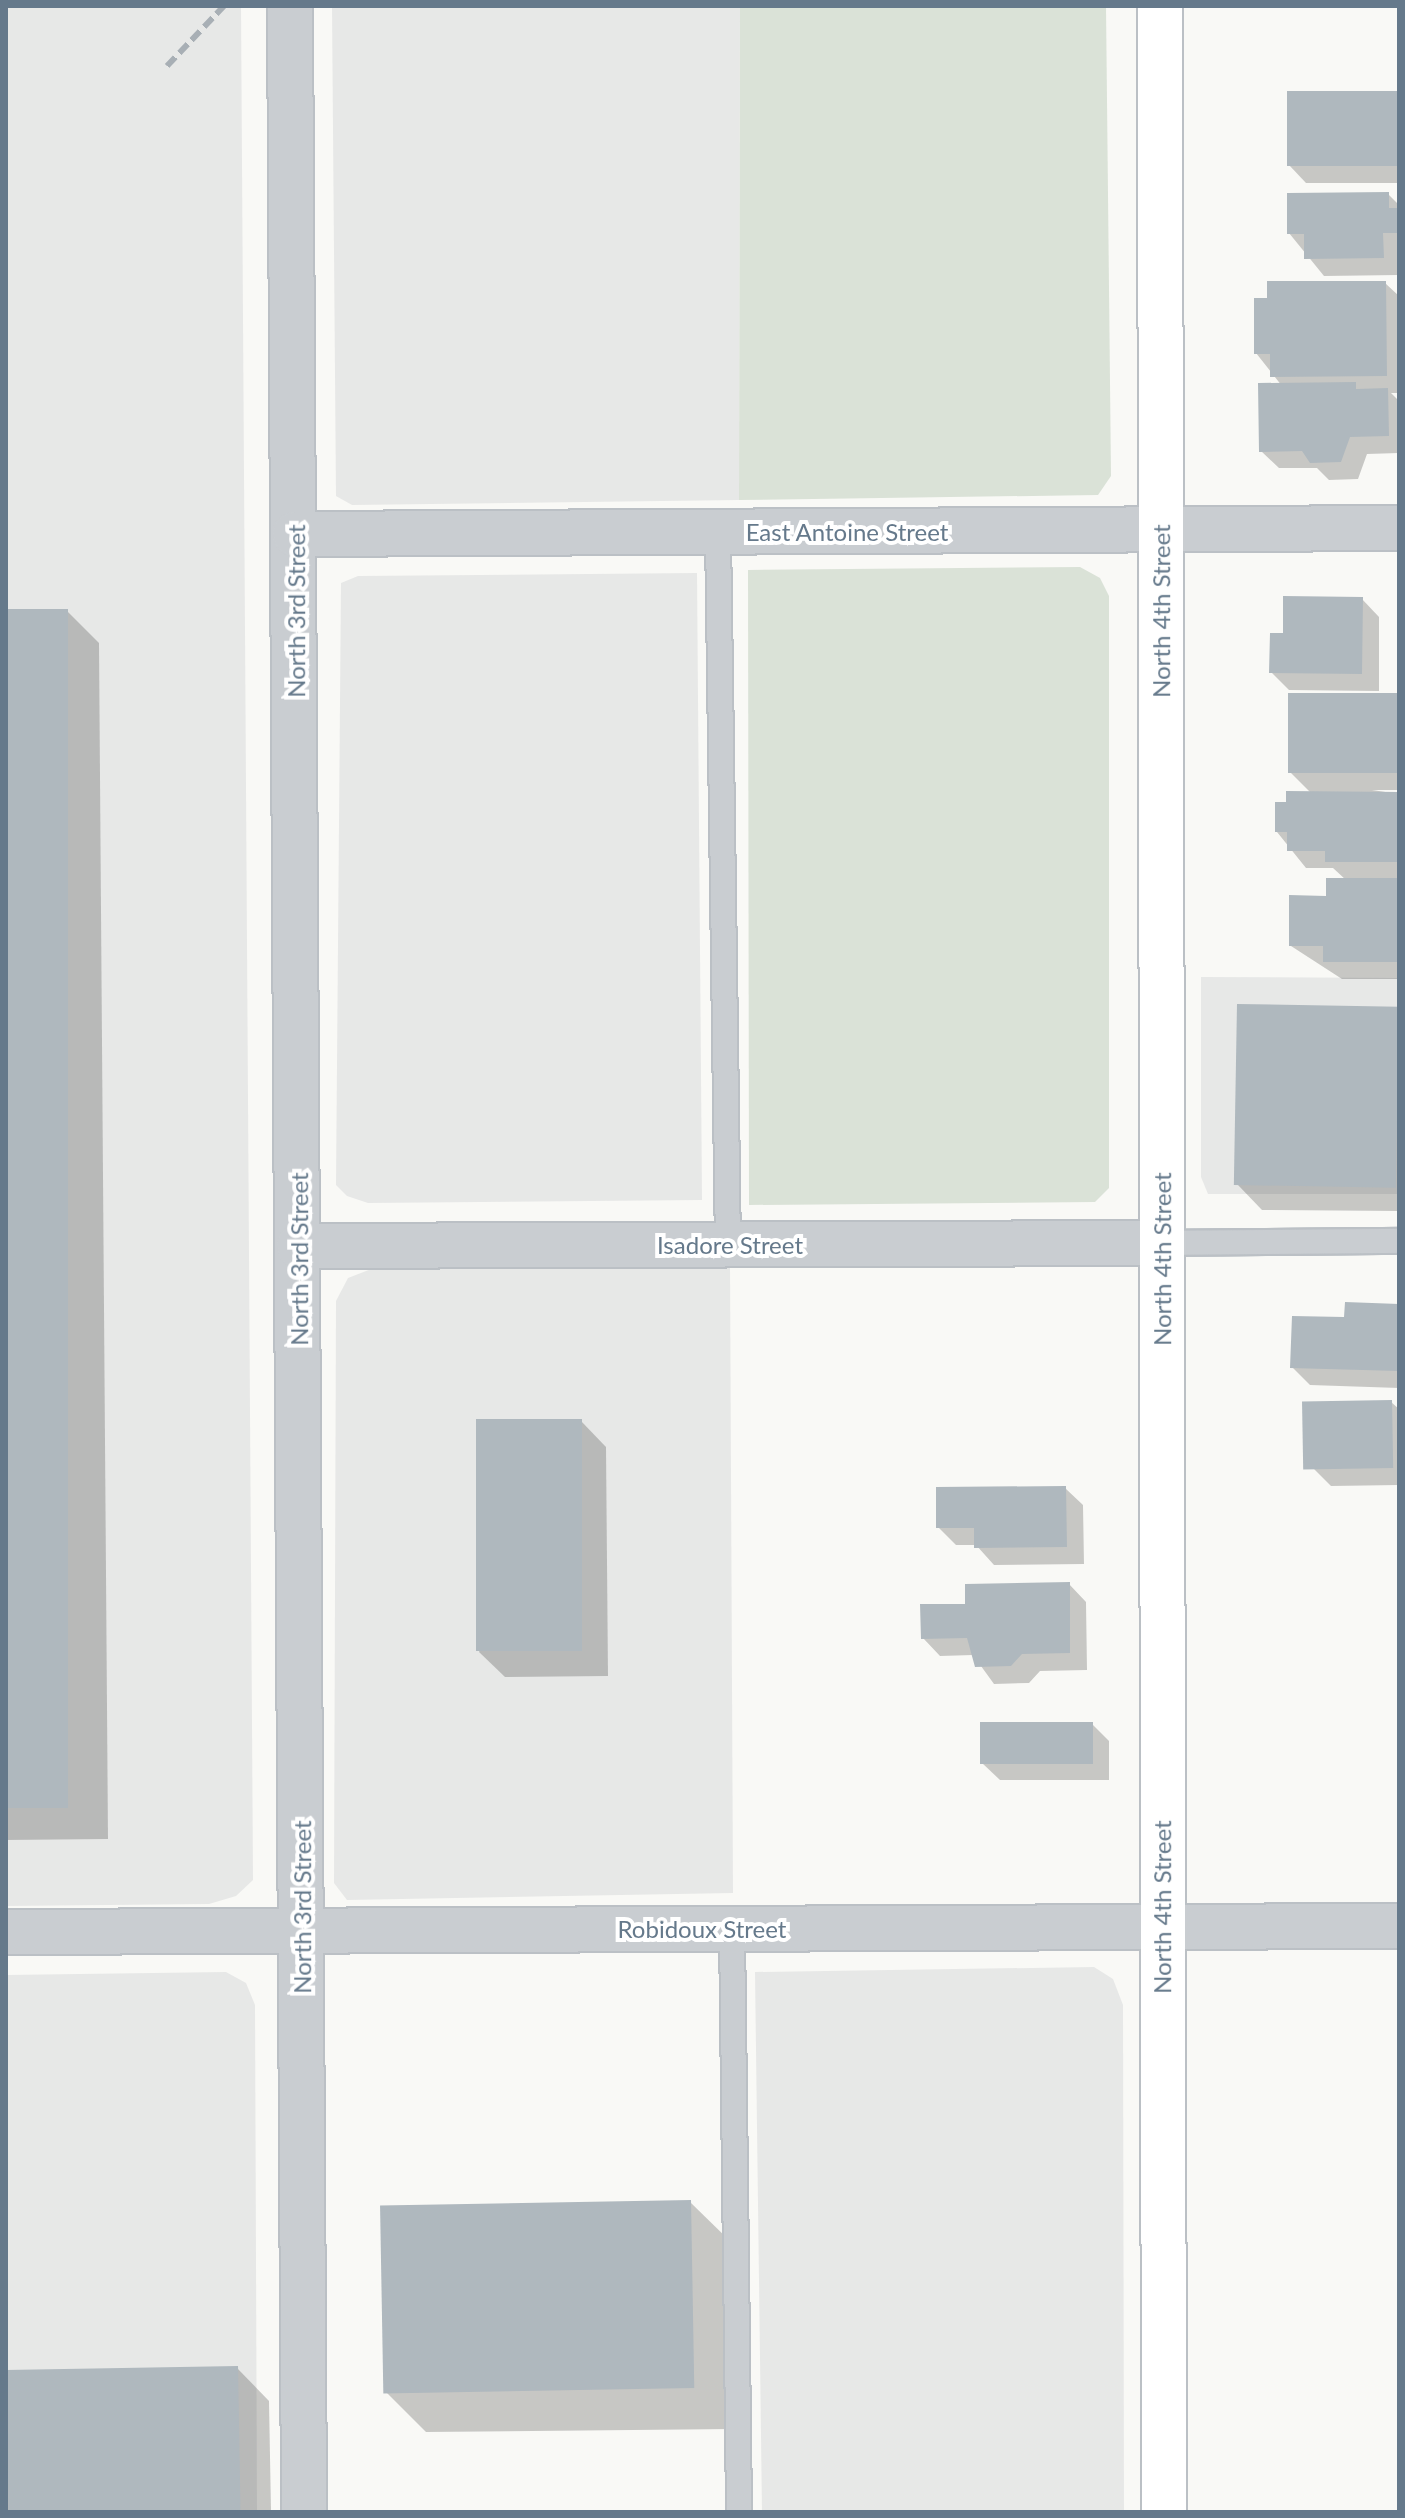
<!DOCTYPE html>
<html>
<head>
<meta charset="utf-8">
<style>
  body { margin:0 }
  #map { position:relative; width:1405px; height:2518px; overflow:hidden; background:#f9f9f6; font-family:Lato,sans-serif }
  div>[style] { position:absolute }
  .built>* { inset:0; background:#e7e8e7 }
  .green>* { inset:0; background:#dae2d7 }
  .shadow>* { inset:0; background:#0003 }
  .building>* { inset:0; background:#afb8be; transform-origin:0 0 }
  .roads { filter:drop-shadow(2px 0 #bbc0c5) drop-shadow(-2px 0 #bbc0c5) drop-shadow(0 2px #bbc0c5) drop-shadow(0 -2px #bbc0c5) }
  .lane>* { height:24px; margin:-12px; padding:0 12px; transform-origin:12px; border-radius:12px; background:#c9cdd1 }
  .street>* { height:44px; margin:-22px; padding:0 22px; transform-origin:22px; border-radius:22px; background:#c9cdd1 }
  .secondary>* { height:44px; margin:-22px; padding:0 22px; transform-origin:22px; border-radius:22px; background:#fff }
  .rail>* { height:6px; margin-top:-3px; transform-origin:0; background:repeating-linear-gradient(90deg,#a8afb5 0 12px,transparent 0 18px) }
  span { translate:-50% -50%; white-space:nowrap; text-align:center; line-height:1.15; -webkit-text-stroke:8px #fff; paint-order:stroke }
  .street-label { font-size:24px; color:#65798b }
  .frame { position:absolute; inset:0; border:8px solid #65798b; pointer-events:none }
</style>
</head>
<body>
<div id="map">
  <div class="built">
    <i style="clip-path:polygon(6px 6px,241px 6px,253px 1880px,236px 1896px,209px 1904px,6px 1906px)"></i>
    <i style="clip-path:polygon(332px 6px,740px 6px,739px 500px,352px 505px,336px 496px)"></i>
    <i style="clip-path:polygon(697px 573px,702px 1200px,368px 1203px,347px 1196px,336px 1185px,341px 583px,358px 576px)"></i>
    <i style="clip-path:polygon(1201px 977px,1399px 978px,1399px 1194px,1208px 1194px,1201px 1177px)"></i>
    <i style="clip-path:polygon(730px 1265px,733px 1893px,347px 1900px,334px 1883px,336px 1301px,348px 1278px,379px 1266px)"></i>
    <i style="clip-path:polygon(1094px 1967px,1113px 1979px,1123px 2005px,1124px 2512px,762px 2512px,755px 1972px)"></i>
    <i style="clip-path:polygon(226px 1972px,246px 1983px,255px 2005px,257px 2512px,6px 2512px,6px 1975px)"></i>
  </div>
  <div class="green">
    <i style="clip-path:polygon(740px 6px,1106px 6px,1111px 476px,1098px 495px,739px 500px)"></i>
    <i style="clip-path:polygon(1080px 567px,1100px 578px,1109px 596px,1109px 1188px,1095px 1202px,749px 1205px,748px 570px)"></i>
  </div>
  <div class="shadow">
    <i style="clip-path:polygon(1399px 93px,1399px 183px,1306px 183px,1289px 165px)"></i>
    <i style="clip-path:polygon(1388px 194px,1399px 205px,1399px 275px,1324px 276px,1289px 233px)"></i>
    <i style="clip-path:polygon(1385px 283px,1399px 296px,1399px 393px,1391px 393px,1399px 401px,1399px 453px,1367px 454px,1358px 479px,1329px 480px,1317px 468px,1279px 468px,1261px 451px,1282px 386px,1256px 353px)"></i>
    <i style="clip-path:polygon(1362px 599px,1379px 617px,1379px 691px,1289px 690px,1271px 672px,1285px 635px)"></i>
    <i style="clip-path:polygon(6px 611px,67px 611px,99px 643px,108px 1839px,6px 1840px)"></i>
    <i style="clip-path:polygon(1399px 695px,1399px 790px,1372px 790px,1399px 794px,1399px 979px,1342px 979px,1291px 946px,1346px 880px,1333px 868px,1306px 868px,1277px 832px,1288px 804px,1311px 793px,1291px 773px)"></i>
    <i style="clip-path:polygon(1399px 1008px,1399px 1211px,1262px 1210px,1237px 1184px)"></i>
    <i style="clip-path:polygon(1399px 1306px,1399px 1388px,1310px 1385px,1292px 1367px,1346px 1319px)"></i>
    <i style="clip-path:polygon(1391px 1402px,1399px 1409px,1399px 1485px,1331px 1486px,1313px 1468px)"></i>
    <i style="clip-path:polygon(581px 1421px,606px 1447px,608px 1676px,505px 1677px,479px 1652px)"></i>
    <i style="clip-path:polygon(1065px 1488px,1083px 1505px,1084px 1564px,994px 1565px,976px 1545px,956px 1545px,938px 1527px)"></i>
    <i style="clip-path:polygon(1069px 1584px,1086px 1602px,1087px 1670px,1040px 1671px,1029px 1683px,994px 1684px,973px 1655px,940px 1656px,923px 1638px,967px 1606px)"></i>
    <i style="clip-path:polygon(1092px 1724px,1109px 1741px,1109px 1780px,1000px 1780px,982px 1763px)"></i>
    <i style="clip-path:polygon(690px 2202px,732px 2243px,734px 2429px,426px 2432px,384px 2390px)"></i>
    <i style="clip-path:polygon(237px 2368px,269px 2401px,271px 2512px,6px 2512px,6px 2371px)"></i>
  </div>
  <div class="building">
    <i style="left:1287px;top:91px;width:112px;height:75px"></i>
    <i style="clip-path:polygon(1389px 192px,1389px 208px,1399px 208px,1399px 233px,1383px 233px,1384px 258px,1304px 259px,1304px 234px,1287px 234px,1287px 193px)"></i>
    <i style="clip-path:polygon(1267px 281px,1386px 281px,1387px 376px,1270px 377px,1270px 354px,1254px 354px,1254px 298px,1267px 298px)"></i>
    <i style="clip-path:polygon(1356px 382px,1356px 389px,1388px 388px,1389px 436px,1350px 437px,1341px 462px,1310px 463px,1302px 451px,1259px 452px,1258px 383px)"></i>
    <i style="clip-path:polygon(1283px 596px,1363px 597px,1362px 674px,1269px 673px,1270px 633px,1283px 633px)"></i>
    <i style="left:6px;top:609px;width:62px;height:1199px"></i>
    <i style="left:1399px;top:693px;width:80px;height:111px;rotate:90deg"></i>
    <i style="clip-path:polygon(1286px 791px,1399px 792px,1399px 862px,1325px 862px,1325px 851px,1287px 851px,1287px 832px,1275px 832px,1275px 802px,1286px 802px)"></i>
    <i style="clip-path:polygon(1326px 878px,1399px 878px,1399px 962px,1323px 962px,1323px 946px,1289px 946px,1289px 895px,1326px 896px)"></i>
    <i style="left:1237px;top:1004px;width:162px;height:181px;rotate:1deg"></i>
    <i style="clip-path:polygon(1345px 1302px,1399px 1304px,1399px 1371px,1290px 1368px,1292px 1316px,1344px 1317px)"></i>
    <i style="left:1392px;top:1400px;width:68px;height:90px;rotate:89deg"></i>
    <i style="left:582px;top:1419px;width:232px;height:106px;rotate:90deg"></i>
    <i style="clip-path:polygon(1066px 1486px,1067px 1547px,974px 1548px,974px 1528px,936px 1528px,936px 1487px)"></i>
    <i style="clip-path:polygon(1070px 1582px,1070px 1653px,1022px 1654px,1011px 1666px,975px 1667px,967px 1638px,921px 1639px,920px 1604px,965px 1604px,965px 1584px)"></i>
    <i style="left:980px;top:1722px;width:113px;height:42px"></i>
    <i style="left:691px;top:2200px;width:188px;height:311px;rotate:89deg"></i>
    <i style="left:238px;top:2366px;width:146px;height:232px;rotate:89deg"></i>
  </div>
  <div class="roads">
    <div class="lane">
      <i style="left:718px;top:532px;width:713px;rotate:89.2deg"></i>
      <i style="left:1162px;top:1243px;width:237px;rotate:-0.5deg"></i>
      <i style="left:732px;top:1929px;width:583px;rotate:89.31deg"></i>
    </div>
    <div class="street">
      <i style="left:290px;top:6px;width:2506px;rotate:89.68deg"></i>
      <i style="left:295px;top:534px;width:1104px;rotate:-0.31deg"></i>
      <i style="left:299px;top:1246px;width:863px;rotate:-0.2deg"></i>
      <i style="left:6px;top:1932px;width:1393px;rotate:-0.25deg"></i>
    </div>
    <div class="secondary">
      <i style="left:1160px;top:6px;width:2506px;rotate:89.91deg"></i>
    </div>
  </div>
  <div class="rail">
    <i style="left:167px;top:66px;width:83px;rotate:-46.5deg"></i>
  </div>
  <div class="street-label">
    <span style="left:847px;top:532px">East Antoine Street</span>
    <span style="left:296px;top:611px;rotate:-90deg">North 3rd Street</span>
    <span style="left:1161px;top:611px;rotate:-90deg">North 4th Street</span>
    <span style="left:730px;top:1245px">Isadore Street</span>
    <span style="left:299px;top:1259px;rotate:-90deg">North 3rd Street</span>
    <span style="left:1162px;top:1259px;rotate:-90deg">North 4th Street</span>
    <span style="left:302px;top:1907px;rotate:-90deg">North 3rd Street</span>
    <span style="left:1162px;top:1907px;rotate:-90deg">North 4th Street</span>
    <span style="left:702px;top:1929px">Robidoux Street</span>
  </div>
  <div class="frame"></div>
</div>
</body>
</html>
